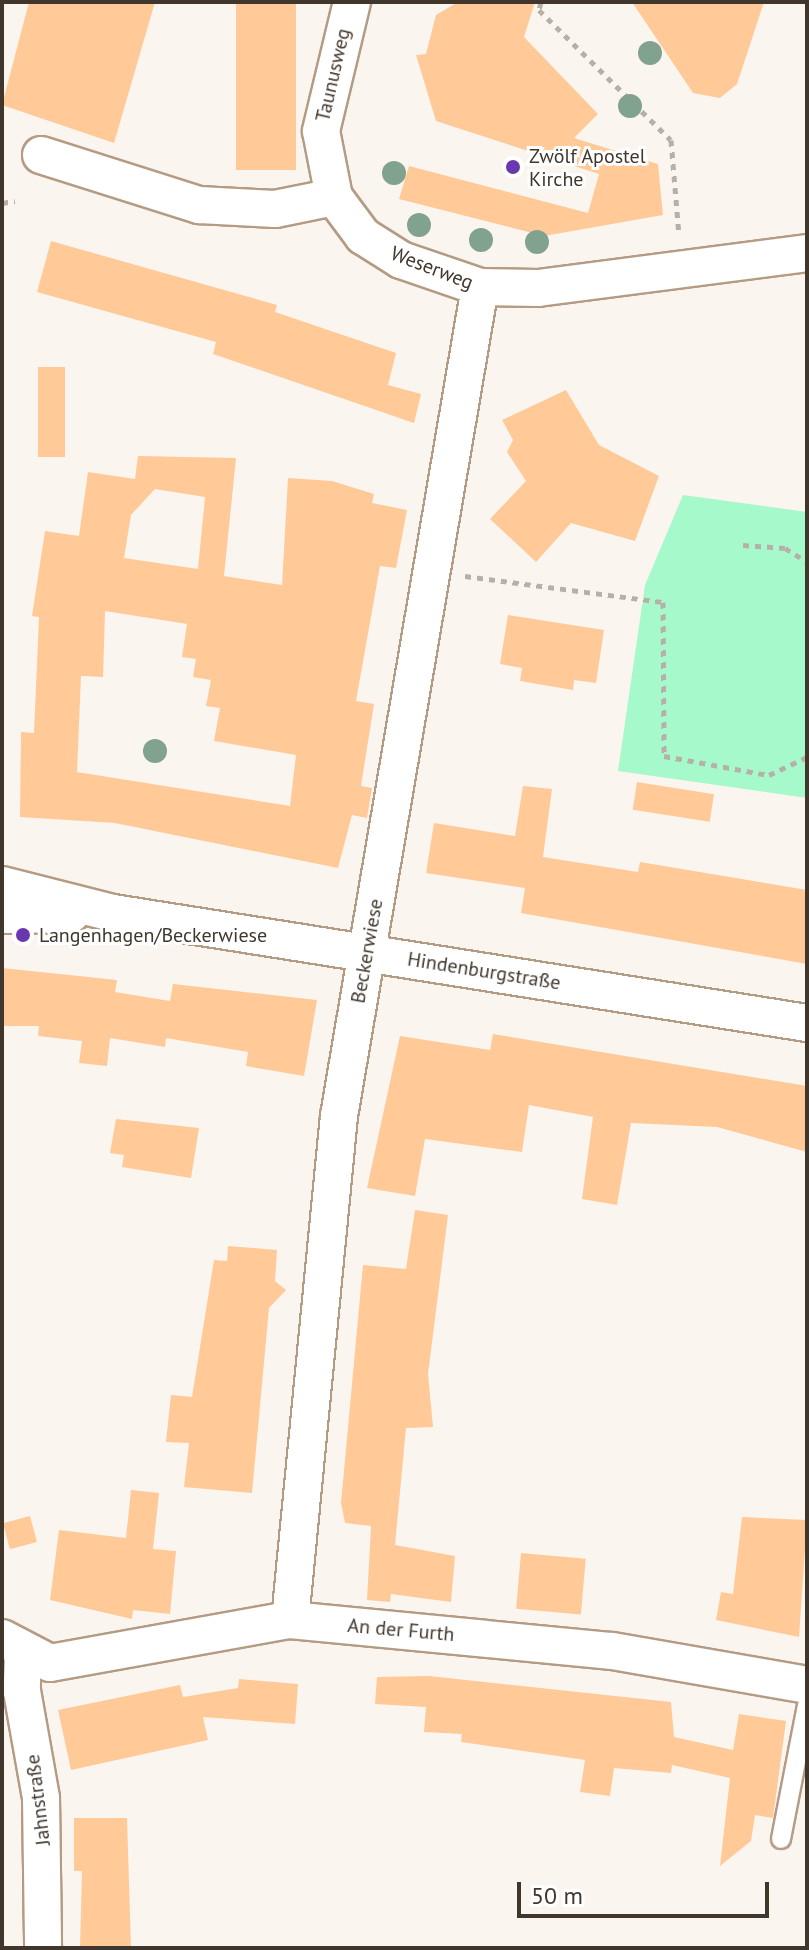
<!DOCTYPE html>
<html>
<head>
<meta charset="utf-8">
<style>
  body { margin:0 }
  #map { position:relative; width:809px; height:1950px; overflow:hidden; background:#fbf5f0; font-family:"PT Sans",sans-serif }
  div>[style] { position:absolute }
  .green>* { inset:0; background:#a6f9ca }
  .building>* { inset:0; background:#ffca97; transform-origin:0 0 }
  .path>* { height:5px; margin-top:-2.5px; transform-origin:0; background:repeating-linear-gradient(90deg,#b7b0a9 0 6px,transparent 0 12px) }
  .roads { filter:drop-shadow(2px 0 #b49b83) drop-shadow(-2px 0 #b49b83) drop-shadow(0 2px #b49b83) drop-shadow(0 -2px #b49b83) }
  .service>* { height:18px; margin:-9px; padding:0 9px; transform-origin:9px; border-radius:9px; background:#fff }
  .minor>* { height:36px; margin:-18px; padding:0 18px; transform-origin:18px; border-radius:18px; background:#fff }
  .trees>* { width:24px; height:24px; margin:-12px; border-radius:50%; background:#81a28f }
  .dots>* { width:22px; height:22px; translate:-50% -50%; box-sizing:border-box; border:4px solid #fff; border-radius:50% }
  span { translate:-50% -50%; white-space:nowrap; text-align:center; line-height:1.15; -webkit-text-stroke:6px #fff; paint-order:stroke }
  .street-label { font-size:20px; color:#40362c }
  .poi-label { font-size:20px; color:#40362c }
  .left { translate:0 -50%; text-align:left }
  .frame { position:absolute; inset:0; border:4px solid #40362c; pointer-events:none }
  .scale { position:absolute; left:517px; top:1882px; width:252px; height:36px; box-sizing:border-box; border:4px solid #40362c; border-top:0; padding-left:10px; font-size:24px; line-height:28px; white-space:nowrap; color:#40362c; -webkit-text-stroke:6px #fff; paint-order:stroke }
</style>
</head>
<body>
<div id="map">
  <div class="green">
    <i style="clip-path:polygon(683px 495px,807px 512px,807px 798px,618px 771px,645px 585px)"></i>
  </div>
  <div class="building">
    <i style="clip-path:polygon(29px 2px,155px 2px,114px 143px,2px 105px)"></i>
    <i style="left:236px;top:2px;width:60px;height:168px"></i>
    <i style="clip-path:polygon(458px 2px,535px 2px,524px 37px,598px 114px,574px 138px,658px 164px,663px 215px,544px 236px,399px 199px,409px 166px,588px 213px,599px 174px,436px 121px,416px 55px,426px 54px,436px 15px)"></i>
    <i style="clip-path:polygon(632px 2px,764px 2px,737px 84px,720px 98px,693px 93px)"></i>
    <i style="clip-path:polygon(51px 241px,277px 305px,275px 312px,396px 353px,388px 385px,421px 394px,414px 423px,213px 354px,216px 342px,37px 292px)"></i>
    <i style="left:38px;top:367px;width:27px;height:90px"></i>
    <i style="clip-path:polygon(566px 390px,599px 445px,659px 476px,635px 541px,571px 523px,536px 562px,490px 519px,526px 481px,507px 452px,513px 440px,502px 420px)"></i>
    <i style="clip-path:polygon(evenodd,138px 456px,236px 458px,224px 576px,282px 585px,288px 478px,332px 481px,374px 494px,372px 503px,407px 510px,396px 568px,380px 566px,356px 701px,374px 704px,361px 786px,372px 788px,367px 818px,352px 815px,338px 868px,115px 823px,20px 817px,21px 732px,34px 733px,39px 617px,32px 616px,45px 531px,79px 536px,88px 472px,135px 479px,138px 456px,155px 489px,205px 497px,198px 569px,124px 558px,131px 515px,155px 489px,138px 456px,105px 611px,187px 624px,182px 657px,196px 659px,193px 677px,211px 680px,206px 706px,220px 708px,214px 741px,296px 755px,290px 806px,77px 772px,81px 676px,103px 677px,105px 611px)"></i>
    <i style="clip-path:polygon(508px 615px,604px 630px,596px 683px,574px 680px,573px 690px,520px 681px,522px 668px,500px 664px)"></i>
    <i style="left:637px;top:782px;width:78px;height:28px;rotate:9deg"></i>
    <i style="clip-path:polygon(523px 786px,552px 789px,543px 857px,638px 872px,640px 862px,807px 890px,807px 964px,521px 913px,525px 888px,426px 873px,434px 823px,515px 836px)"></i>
    <i style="clip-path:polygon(2px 968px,117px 980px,115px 992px,170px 1001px,173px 984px,317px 1000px,304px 1076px,246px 1066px,248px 1052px,166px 1038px,165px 1047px,110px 1038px,107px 1066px,79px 1063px,82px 1041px,38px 1036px,39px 1026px,2px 1026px)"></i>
    <i style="clip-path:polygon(493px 1034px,807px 1086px,807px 1152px,717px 1127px,631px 1123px,617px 1205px,582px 1199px,593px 1117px,529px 1105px,522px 1152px,425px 1139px,415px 1196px,367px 1188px,400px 1036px,490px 1050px)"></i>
    <i style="clip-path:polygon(116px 1119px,199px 1128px,191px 1178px,122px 1167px,124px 1155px,110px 1153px)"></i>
    <i style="clip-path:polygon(415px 1210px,448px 1215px,428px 1374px,433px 1427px,406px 1428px,395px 1545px,455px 1556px,451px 1602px,391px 1594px,390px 1602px,367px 1600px,371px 1526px,345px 1523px,341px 1503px,363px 1265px,406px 1269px)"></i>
    <i style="clip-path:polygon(228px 1246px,277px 1250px,275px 1281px,286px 1290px,269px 1308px,252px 1493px,184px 1487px,189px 1443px,166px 1442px,171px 1395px,192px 1397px,214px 1260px,227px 1261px)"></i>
    <i style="clip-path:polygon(131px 1490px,159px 1493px,153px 1549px,176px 1551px,170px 1614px,133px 1610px,132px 1619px,50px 1600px,59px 1530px,126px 1538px)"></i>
    <i style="left:30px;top:1516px;width:27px;height:28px;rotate:75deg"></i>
    <i style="clip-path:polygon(742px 1517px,807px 1520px,799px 1637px,716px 1620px,721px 1592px,733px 1594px)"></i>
    <i style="left:521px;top:1553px;width:65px;height:56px;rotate:5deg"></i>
    <i style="clip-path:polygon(429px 1676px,671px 1702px,674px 1737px,733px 1750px,739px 1714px,786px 1721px,773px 1818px,755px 1815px,751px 1841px,720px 1866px,730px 1778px,672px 1765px,671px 1773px,614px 1768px,610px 1796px,580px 1792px,585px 1760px,461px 1742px,462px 1734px,424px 1732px,426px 1707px,375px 1704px,377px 1677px)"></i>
    <i style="clip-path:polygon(239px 1679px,298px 1684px,295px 1724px,203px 1717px,208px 1740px,71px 1770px,58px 1710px,180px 1685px,183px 1697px,238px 1688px)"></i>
    <i style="clip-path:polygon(74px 1818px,127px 1818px,131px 1948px,80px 1948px,82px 1871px,74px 1871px)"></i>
  </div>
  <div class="path">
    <i style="left:541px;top:2px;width:8px;rotate:104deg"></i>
    <i style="left:539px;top:10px;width:185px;rotate:44.6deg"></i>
    <i style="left:671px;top:140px;width:95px;rotate:85.2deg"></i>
    <i style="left:2px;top:203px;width:13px;rotate:-9deg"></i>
    <i style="left:743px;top:545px;width:42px;rotate:4.1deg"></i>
    <i style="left:785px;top:548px;width:26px;rotate:32deg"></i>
    <i style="left:465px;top:576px;width:200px;rotate:7.5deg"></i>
    <i style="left:663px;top:602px;width:154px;rotate:89.6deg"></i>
    <i style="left:664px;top:756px;width:107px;rotate:10.3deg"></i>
    <i style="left:769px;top:775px;width:42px;rotate:-25.3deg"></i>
  </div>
  <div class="roads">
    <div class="service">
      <i style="left:781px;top:1839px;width:136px;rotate:-79deg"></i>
    </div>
    <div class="minor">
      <i style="left:41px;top:155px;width:166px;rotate:17.6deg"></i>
      <i style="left:199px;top:205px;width:76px;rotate:3deg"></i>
      <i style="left:275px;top:209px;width:60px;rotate:-11.5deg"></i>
      <i style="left:334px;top:197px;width:49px;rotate:53.4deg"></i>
      <i style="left:363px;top:236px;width:45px;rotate:32.3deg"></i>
      <i style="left:401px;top:260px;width:83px;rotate:18.9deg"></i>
      <i style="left:480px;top:287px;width:58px;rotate:1deg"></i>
      <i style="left:538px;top:288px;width:271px;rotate:-7.4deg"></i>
      <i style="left:334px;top:197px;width:67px;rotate:-101.1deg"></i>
      <i style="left:321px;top:131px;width:133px;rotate:-76.5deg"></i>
      <i style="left:2px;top:885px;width:114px;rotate:14.2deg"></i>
      <i style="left:113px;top:913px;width:703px;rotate:9.01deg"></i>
      <i style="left:2px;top:915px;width:69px;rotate:-0.8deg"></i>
      <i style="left:290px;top:1620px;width:506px;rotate:-84.45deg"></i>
      <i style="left:339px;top:1116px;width:841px;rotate:-80.35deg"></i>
      <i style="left:2px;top:1638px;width:54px;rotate:27.5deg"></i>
      <i style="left:50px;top:1663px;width:244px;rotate:-10.2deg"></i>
      <i style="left:290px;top:1620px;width:324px;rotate:5.5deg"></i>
      <i style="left:613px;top:1651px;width:197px;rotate:9.9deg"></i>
      <i style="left:23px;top:1653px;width:38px;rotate:92deg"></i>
      <i style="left:22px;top:1691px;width:109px;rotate:79.9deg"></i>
      <i style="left:41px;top:1798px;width:150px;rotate:89.2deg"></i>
    </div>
  </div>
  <div class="trees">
    <i style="left:650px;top:53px"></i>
    <i style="left:630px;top:106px"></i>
    <i style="left:394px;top:173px"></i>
    <i style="left:419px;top:225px"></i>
    <i style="left:481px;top:240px"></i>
    <i style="left:537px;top:242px"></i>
    <i style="left:155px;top:751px"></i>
  </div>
  <div class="dots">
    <i style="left:513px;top:167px;background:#6938af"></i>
    <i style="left:23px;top:935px;background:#6938af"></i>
  </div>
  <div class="street-label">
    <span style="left:333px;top:75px;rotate:-77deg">Taunusweg</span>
    <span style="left:432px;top:268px;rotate:21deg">Weserweg</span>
    <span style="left:367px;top:951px;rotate:-80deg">Beckerwiese</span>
    <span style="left:484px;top:971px;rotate:9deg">Hindenburgstraße</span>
    <span style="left:401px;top:1630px;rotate:5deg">An der Furth</span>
    <span style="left:38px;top:1800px;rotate:-97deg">Jahnstraße</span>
  </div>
  <div class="poi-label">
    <span class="left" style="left:529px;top:168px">Zwölf Apostel<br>Kirche</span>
    <span class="left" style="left:39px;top:935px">Langenhagen/Beckerwiese</span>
  </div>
  <div class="frame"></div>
  <div class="scale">50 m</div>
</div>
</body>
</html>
